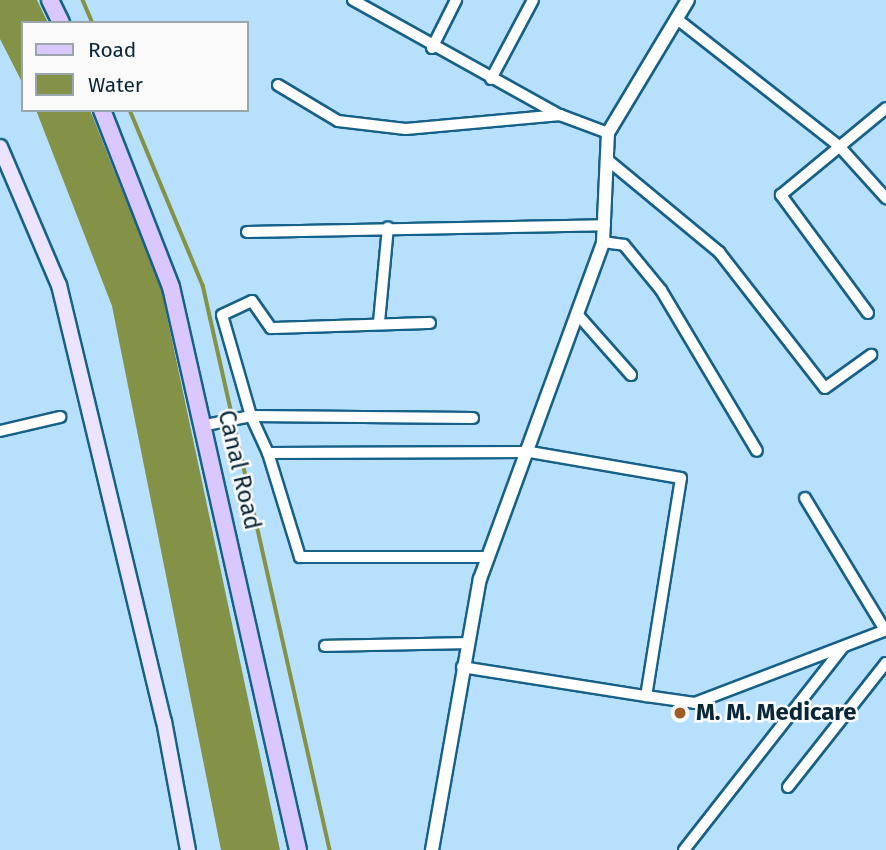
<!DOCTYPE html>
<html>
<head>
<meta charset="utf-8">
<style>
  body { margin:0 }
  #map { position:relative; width:886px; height:850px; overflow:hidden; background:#b7e0fc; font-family:"Fira Sans",sans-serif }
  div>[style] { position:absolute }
  .water>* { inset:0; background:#839246 }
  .stream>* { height:3.5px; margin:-1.75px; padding:0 1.75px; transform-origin:1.75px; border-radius:1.75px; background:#839246 }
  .roads { filter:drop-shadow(2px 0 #16618a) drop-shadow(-2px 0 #16618a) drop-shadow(0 2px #16618a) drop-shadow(0 -2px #16618a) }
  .minor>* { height:10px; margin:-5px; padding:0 5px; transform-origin:5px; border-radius:5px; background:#fff }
  .tertiary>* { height:12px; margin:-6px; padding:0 6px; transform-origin:6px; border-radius:6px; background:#fff }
  .secondary>* { height:14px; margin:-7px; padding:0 7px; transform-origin:7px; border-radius:7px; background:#ece3fe }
  .primary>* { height:16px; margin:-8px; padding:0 8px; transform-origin:8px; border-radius:8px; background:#d9c7fe }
  .dots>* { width:19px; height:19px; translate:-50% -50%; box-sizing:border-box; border:4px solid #fafafa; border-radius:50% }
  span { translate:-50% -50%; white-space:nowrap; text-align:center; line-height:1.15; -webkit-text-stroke:5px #fafafa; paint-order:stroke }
  .street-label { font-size:24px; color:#0a2739 }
  .poi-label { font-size:24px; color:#0a2739; font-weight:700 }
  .left { translate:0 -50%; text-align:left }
  .legend { position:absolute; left:21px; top:21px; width:228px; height:91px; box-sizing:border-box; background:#fafafa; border:2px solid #9aa6ad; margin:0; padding:9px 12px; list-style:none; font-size:21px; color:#0a2739 }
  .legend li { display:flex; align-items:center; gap:14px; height:35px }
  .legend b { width:35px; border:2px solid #9aa6ad }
</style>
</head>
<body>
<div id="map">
  <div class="water">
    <i style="clip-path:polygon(0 0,37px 0,48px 23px,23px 23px,23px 84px,0 39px)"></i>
    <i style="clip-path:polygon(36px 110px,90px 110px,161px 288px,280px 850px,221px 850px,112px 306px)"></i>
  </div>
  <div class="stream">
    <i style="left:83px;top:0;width:25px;rotate:67deg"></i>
    <i style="left:130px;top:110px;width:190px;rotate:67.4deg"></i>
    <i style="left:203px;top:285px;width:579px;rotate:77.33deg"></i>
  </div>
  <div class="roads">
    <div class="minor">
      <i style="left:353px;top:0;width:237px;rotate:29.1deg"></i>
      <i style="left:560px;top:115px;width:51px;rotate:20.6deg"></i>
      <i style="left:677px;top:19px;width:207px;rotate:38.1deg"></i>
      <i style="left:840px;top:147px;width:69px;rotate:48deg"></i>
      <i style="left:432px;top:48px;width:54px;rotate:-63.4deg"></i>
      <i style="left:491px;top:79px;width:89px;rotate:-62deg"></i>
      <i style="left:278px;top:85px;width:70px;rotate:31deg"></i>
      <i style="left:338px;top:121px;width:68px;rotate:6.7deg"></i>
      <i style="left:406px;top:129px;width:155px;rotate:-5.2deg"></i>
      <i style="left:609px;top:161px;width:143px;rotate:39.6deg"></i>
      <i style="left:719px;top:252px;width:172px;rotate:52.1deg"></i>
      <i style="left:825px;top:388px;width:57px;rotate:-35.7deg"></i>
      <i style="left:247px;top:232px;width:358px;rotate:-1.1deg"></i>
      <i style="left:603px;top:242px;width:21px;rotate:8deg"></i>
      <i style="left:624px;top:245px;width:58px;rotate:50.6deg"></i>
      <i style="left:661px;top:290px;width:187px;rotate:59.2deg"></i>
      <i style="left:868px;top:313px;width:147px;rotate:-126.4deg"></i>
      <i style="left:781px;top:195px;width:136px;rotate:-39.6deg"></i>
      <i style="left:578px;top:315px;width:80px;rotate:48.5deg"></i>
      <i style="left:379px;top:322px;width:95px;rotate:-84.6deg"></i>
      <i style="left:206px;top:425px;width:46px;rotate:-11.3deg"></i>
      <i style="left:251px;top:416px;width:105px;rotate:-106deg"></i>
      <i style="left:222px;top:315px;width:33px;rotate:-25deg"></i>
      <i style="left:252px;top:301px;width:33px;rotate:55deg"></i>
      <i style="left:271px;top:328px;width:159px;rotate:-1.8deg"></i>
      <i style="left:0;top:431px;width:62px;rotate:-13.1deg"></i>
      <i style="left:268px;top:453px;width:41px;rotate:-114.7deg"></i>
      <i style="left:251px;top:416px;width:222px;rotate:0.5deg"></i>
      <i style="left:805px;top:498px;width:154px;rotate:58.8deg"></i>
      <i style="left:489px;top:557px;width:189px;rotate:180deg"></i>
      <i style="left:300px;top:557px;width:109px;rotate:-107.1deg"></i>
      <i style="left:268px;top:453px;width:262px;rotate:-0.2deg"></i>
      <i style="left:530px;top:452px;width:153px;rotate:9.8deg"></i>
      <i style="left:681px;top:478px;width:221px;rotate:99.1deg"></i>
      <i style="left:646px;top:696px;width:49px;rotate:8.1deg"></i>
      <i style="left:695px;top:703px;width:204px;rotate:-20.9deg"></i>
      <i style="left:325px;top:646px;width:141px;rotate:-1.2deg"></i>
      <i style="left:462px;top:667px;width:186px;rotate:9deg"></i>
      <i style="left:788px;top:787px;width:158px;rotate:-51.7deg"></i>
      <i style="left:684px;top:850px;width:258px;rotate:-51.9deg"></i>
    </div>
    <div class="tertiary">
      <i style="left:432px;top:850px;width:275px;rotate:-80deg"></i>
      <i style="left:480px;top:579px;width:359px;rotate:-69.9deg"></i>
      <i style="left:603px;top:242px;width:109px;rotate:-87.4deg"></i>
      <i style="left:608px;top:133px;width:155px;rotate:-59deg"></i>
    </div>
    <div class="secondary">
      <i style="left:0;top:147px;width:150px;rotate:66.9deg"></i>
      <i style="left:59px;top:285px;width:448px;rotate:76.5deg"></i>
      <i style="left:164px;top:721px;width:131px;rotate:79.5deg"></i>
    </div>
    <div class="primary">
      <i style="left:50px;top:0;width:25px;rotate:64deg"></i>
      <i style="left:102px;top:110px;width:190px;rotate:68.7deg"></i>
      <i style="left:171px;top:287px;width:577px;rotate:77.29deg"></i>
    </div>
  </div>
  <div class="dots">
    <i style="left:680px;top:713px;background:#9d5d25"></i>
  </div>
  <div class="street-label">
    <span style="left:239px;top:470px;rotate:77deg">Canal Road</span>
  </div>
  <div class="poi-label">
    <span class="left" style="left:696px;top:713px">M. M. Medicare</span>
  </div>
  <ul class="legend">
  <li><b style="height:9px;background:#d9c7fe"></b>Road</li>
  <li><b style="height:19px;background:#839246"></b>Water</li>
  </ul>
</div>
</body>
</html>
